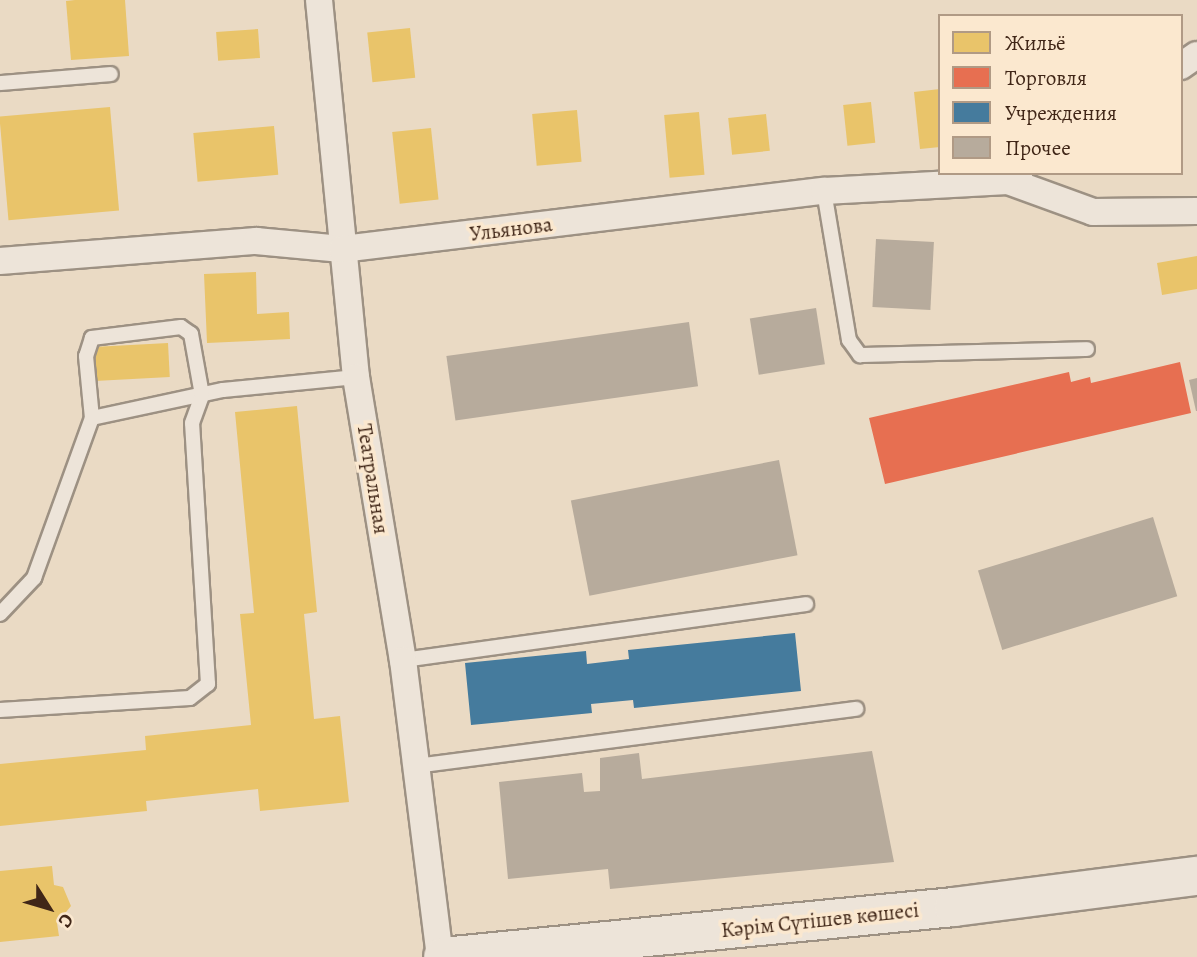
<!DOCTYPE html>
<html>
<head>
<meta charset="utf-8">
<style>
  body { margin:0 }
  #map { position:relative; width:1197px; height:957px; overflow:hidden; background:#eadac4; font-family:Alegreya,serif }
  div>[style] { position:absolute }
  .homes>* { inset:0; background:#e9c46a; transform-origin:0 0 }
  .shops>* { inset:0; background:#e76f51 }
  .public>* { inset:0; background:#457b9d }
  .building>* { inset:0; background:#b7ab9c; transform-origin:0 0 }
  .roads { filter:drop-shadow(2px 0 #9d9183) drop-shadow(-2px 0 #9d9183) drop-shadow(0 2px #9d9183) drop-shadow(0 -2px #9d9183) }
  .service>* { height:14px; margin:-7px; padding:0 7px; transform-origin:7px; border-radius:7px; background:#ede4d9 }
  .minor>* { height:26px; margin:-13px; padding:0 13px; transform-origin:13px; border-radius:13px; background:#ede4d9 }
  .secondary>* { height:38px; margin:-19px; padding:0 19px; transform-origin:19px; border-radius:19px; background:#ede4d9 }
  span { translate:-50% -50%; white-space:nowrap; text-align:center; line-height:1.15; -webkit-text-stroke:7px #fbe8cf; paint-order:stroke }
  .street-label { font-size:21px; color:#402617 }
  .legend { position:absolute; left:938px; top:14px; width:245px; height:161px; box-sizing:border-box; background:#fbe8cf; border:2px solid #b09a85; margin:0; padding:9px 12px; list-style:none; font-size:21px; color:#402617 }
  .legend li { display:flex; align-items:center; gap:14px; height:35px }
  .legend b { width:35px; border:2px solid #b09a85 }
  .north { position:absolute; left:14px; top:873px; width:70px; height:70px; -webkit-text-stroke:5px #fbe8cf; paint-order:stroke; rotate:127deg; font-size:19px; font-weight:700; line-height:28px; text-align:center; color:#402617 }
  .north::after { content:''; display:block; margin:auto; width:24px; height:32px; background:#402617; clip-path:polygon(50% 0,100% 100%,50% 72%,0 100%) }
</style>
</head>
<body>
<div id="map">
  <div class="homes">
    <i style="clip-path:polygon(75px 0,125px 0,129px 56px,71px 60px,66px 1px)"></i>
    <i style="left:410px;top:28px;width:50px;height:43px;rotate:84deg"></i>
    <i style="left:258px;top:29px;width:29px;height:42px;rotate:86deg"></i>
    <i style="clip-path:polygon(940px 89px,940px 147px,920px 149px,914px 92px)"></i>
    <i style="left:871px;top:102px;width:41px;height:28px;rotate:84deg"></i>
    <i style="left:110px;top:107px;width:104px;height:111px;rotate:85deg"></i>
    <i style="left:577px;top:110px;width:52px;height:45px;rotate:85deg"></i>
    <i style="left:699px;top:112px;width:63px;height:35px;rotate:85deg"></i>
    <i style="left:766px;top:114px;width:37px;height:38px;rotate:84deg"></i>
    <i style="left:274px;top:126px;width:49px;height:81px;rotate:85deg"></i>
    <i style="left:431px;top:128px;width:72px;height:39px;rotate:84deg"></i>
    <i style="clip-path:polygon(1197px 256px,1197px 289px,1162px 295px,1157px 263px)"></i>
    <i style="clip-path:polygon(256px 272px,257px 314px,289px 312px,290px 339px,207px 343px,204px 274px)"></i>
    <i style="left:168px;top:343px;width:34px;height:75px;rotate:87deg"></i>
    <i style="clip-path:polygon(297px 406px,317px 612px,304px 614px,314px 719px,340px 716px,349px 802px,260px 811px,258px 789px,146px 801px,147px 811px,0 826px,0 764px,146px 750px,145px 736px,251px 725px,240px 614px,254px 613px,235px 412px)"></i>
    <i style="clip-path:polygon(52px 866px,54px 885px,63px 887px,71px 906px,57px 923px,59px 936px,0 942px,0 871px)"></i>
  </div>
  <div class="shops">
    <i style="clip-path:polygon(1180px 362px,1191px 413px,885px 484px,869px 418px,1069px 372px,1071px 382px,1090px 377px,1091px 383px)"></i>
  </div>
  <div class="public">
    <i style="clip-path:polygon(795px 633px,801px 691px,634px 708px,633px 700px,591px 704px,592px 713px,471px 725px,465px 663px,586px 651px,587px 664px,629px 659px,628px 650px)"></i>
  </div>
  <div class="building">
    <i style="left:876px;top:239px;width:58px;height:68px;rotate:3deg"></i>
    <i style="left:816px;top:308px;width:57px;height:67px;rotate:81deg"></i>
    <i style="left:689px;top:322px;width:65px;height:245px;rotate:82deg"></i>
    <i style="clip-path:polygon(1197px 378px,1197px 411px,1196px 411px,1189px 380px)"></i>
    <i style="left:779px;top:460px;width:97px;height:212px;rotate:79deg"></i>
    <i style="left:1153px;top:517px;width:83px;height:183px;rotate:73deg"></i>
    <i style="clip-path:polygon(872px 751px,894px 862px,610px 889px,608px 869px,508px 879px,499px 782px,582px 773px,584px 792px,600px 791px,600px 758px,639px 753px,642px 779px)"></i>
  </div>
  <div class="roads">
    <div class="service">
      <i style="left:0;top:83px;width:111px;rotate:-4.6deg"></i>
      <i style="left:824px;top:191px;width:151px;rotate:80.5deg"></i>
      <i style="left:849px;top:340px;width:19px;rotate:54deg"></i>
      <i style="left:860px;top:355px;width:227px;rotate:-1.5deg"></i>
      <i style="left:0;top:614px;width:50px;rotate:-46.6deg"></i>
      <i style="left:34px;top:578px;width:170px;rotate:-70.1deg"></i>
      <i style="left:92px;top:418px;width:134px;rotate:-12.1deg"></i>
      <i style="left:223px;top:390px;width:134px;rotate:-5.6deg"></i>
      <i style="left:403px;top:660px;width:407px;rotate:-7.9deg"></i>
      <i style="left:0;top:710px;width:190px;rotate:-3.6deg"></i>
      <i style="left:190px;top:698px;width:23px;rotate:-38deg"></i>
      <i style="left:208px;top:684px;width:261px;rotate:-93.5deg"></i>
      <i style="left:192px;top:423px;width:30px;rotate:-70deg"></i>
      <i style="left:202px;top:395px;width:62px;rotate:-100.2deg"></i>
      <i style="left:191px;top:334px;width:12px;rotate:-145deg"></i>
      <i style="left:181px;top:327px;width:90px;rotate:173deg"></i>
      <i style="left:92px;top:338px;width:19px;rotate:108deg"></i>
      <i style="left:86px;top:356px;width:62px;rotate:84.5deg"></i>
      <i style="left:416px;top:766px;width:444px;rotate:-7.4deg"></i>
    </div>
    <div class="minor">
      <i style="left:319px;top:0;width:379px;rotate:84.4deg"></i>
      <i style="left:356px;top:377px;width:287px;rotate:80.6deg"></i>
      <i style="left:403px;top:660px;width:299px;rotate:82.9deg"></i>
      <i style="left:1181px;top:66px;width:19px;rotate:-35deg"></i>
      <i style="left:1008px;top:181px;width:90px;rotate:20deg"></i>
      <i style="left:1093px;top:212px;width:104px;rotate:-0.6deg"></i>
      <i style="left:0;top:261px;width:257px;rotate:-4.5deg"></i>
      <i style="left:256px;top:241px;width:86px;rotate:5.3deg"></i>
      <i style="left:342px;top:249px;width:485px;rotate:-6.9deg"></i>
      <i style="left:824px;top:191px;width:184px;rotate:-3.1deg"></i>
      <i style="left:1008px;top:181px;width:14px;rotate:-36deg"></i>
    </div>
    <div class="secondary">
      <i style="left:443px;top:957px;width:513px;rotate:-5.59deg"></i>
      <i style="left:954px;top:907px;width:245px;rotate:-7.3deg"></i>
    </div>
  </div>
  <div class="street-label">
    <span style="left:511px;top:229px;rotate:-7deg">Ульянова</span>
    <span style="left:373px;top:479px;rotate:81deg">Театральная</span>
    <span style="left:820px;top:920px;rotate:-6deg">Кәрім Сүтішев көшесі</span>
  </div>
  <ul class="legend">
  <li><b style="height:19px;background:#e9c46a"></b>Жильё</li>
  <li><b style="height:19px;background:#e76f51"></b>Торговля</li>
  <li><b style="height:19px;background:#457b9d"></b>Учреждения</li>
  <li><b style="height:19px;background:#b7ab9c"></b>Прочее</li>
  </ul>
  <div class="north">С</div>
</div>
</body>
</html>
